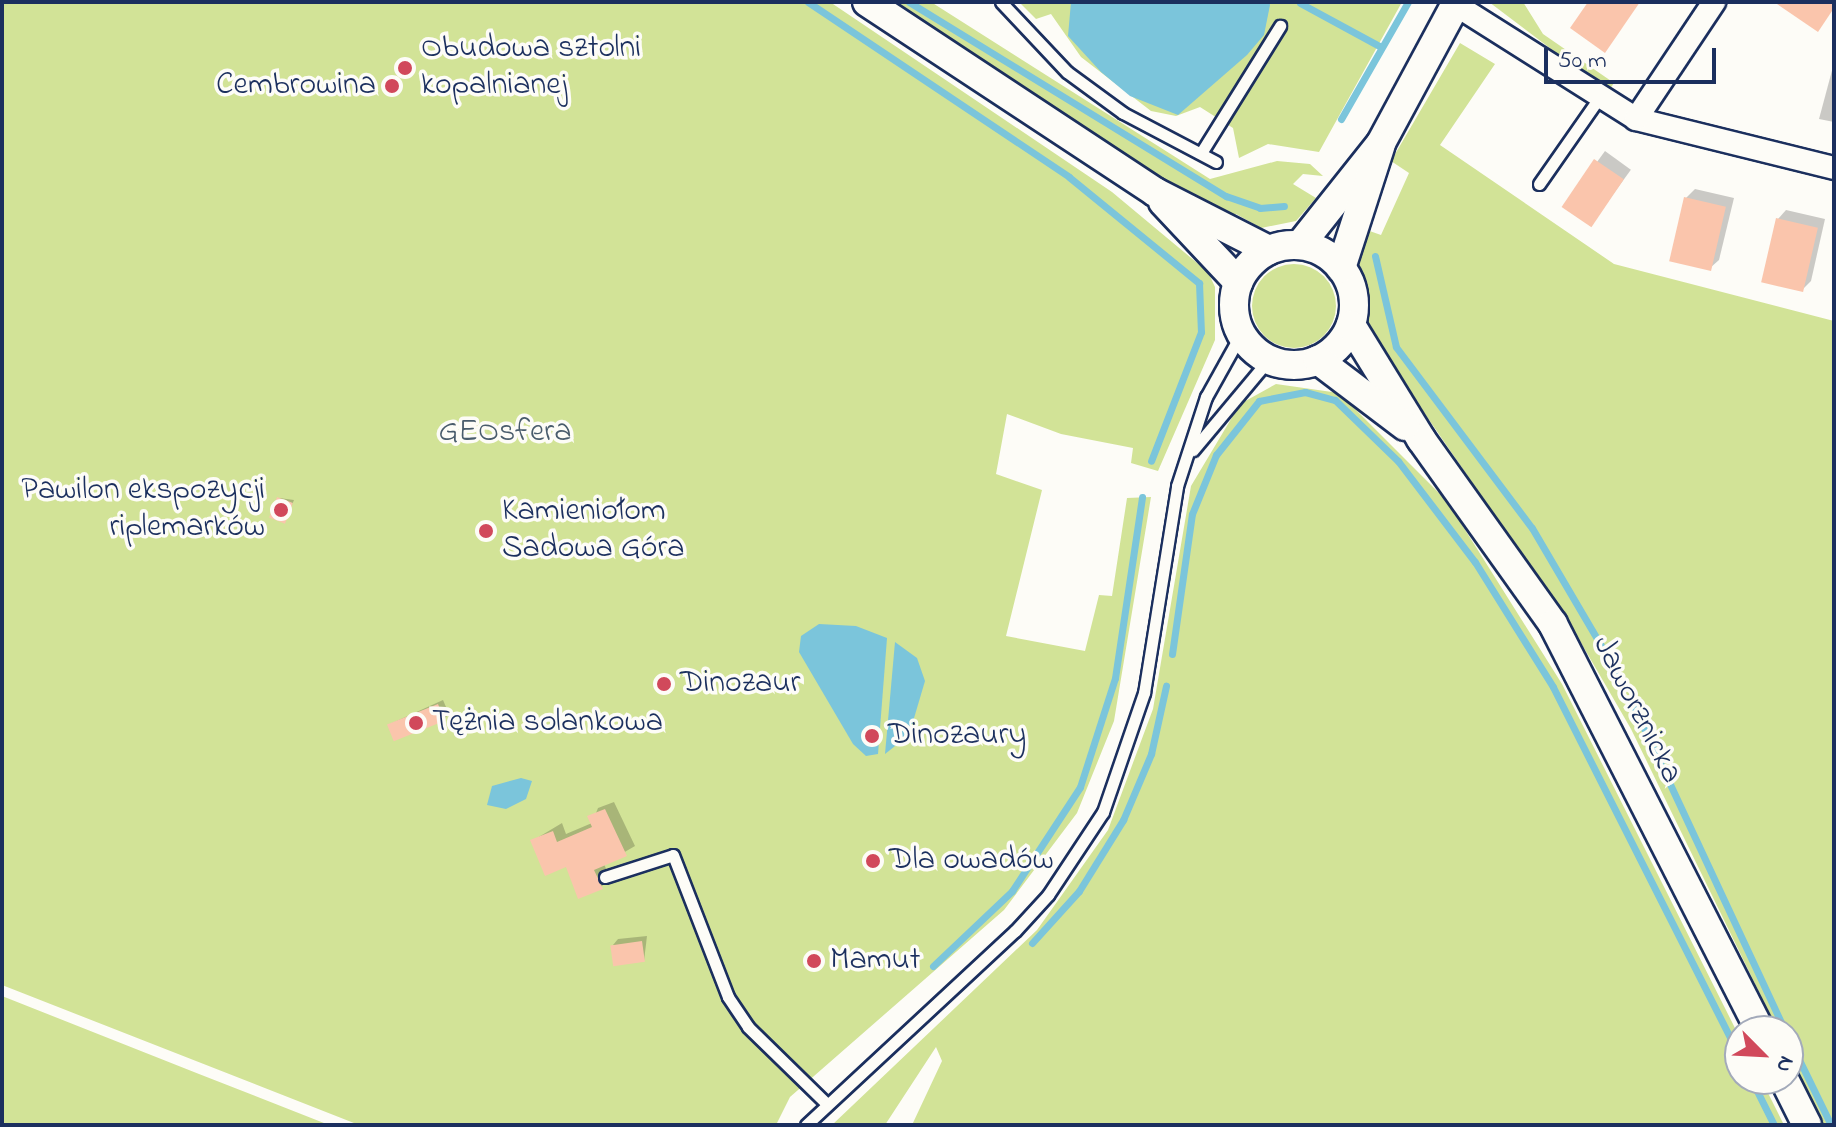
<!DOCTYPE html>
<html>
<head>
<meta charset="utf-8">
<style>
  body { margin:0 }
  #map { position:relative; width:1836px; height:1127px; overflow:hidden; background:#fdfcf7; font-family:"Indie Flower",sans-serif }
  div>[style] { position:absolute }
  .green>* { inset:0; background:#d2e397 }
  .round { border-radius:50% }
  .water>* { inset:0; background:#7bc5db }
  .shadow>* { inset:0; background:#0003; transform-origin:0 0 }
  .stream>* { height:7px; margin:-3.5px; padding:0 3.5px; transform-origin:3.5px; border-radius:3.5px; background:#7bc5db }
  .building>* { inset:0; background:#fac5ac; transform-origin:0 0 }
  .roads { filter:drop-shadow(2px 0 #1b2f5e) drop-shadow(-2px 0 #1b2f5e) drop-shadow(0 2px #1b2f5e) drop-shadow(0 -2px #1b2f5e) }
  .service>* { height:11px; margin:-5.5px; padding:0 5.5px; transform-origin:5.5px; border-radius:5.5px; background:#fdfcf7 }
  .minor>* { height:22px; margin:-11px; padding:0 11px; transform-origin:11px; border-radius:11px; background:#fdfcf7 }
  .tertiary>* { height:28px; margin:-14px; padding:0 14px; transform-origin:14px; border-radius:14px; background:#fdfcf7 }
  .tertiary>.ring { margin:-14px; padding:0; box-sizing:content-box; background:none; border:28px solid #fdfcf7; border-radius:50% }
  .dots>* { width:22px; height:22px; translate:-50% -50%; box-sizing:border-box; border:4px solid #fdfcf7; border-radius:50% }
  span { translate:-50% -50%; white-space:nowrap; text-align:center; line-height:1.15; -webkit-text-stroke:7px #fdfcf7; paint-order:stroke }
  .poi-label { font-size:32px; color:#1b2f5e }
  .left { translate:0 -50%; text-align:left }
  .right { translate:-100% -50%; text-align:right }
  .park-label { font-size:32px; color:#495c6c }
  .street-label { font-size:32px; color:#1b2f5e }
  .frame { position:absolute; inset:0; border:4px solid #1b2f5e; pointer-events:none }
  .north { position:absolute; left:1724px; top:1015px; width:80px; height:80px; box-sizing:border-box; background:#fdfcf7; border:2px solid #a3aaba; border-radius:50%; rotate:114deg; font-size:22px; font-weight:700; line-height:32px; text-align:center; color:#1b2f5e }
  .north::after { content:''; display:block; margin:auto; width:28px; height:36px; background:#d1495b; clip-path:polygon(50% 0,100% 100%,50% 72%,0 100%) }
  .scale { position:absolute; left:1544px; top:48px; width:172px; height:36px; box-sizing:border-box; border:4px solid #1b2f5e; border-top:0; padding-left:10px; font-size:24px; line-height:28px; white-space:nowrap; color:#1b2f5e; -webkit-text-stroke:6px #fdfcf7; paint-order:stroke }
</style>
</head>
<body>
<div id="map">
  <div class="green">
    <i style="clip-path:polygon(2px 2px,830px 2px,1112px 192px,1208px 272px,1215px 287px,1215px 340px,1158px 471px,1131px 463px,1133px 448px,1061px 434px,1007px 414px,996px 474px,1042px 490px,1006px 636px,1085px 651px,1099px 595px,1112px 596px,1127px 498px,1151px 497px,1114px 721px,1077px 813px,1004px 910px,790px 1097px,776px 1125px,359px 1125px,2px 985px)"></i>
    <i style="clip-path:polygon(890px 2px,931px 2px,1210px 179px,1277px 161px,1310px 164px,1323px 176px,1303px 174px,1293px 184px,1316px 198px,1296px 221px,1261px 228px,1236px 214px,1229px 223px)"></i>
    <i style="clip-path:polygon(1019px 2px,1402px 2px,1319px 152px,1268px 144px,1239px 158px,1233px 128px,1200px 107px,1176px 116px,1151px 111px,1081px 57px,1051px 14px,1036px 19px)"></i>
    <i style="clip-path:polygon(1489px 2px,1523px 2px,1543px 34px,1614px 83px,1608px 92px)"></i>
    <i style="clip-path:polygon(1460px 43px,1495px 64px,1440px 145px,1614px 264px,1834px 321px,1834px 1125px,1824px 1125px,1788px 1051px,1788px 1031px,1778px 1031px,1631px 729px,1573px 629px,1361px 321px,1365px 291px,1355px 259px,1361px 228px,1381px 235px,1409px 173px,1391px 161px)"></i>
    <i class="round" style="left:1252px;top:264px;width:84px;height:84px"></i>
    <i style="clip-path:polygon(1276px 384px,1339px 393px,1447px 501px,1562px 684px,1740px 1038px,1740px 1079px,1761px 1079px,1784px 1125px,912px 1125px,942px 1061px,936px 1047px,885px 1125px,832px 1125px,1037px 930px,1108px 830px,1153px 709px,1191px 486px,1240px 404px)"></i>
    <i style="clip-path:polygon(2px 996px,199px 1074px,329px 1125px,2px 1125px)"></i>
  </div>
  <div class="water">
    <i style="clip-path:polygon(1071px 2px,1269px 2px,1270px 5px,1264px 35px,1247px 55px,1178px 115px,1130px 96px,1101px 72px,1068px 36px)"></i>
    <i style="clip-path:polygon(819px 624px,856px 626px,887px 638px,878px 754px,866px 756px,853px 744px,799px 652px,801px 636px)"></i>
    <i style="clip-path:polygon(895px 642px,917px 658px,925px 681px,909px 735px,885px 754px)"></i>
    <i style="clip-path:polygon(521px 778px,532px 781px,526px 799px,506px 809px,487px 805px,492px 786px)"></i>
  </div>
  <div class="shadow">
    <i style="clip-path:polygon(1834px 63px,1834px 122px,1819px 119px)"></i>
    <i style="left:1605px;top:151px;width:32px;height:69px;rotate:36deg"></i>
    <i style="clip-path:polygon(1695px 189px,1734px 198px,1719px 260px,1710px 268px,1686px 198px)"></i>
    <i style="clip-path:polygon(1786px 210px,1825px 219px,1811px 281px,1802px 290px,1778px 219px)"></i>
    <i style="clip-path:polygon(279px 498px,294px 500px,285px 522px)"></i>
    <i style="clip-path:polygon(443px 700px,449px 714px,443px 720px,390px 724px)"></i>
    <i style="clip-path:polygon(614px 802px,635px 846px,604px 864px,610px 878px,601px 887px,532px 841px,562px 823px,566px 834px,592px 823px,598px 808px)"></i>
    <i style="clip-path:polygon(647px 936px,644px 961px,613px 945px,618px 939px)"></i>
  </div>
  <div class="stream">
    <i style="left:808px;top:2px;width:314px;rotate:33.8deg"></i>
    <i style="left:1069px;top:177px;width:168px;rotate:39.2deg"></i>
    <i style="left:1199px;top:283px;width:49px;rotate:87.7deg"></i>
    <i style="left:1201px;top:332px;width:138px;rotate:111.2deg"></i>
    <i style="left:909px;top:2px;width:372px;rotate:31.5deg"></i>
    <i style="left:1226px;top:196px;width:36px;rotate:19deg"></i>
    <i style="left:1260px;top:208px;width:24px;rotate:-5deg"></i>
    <i style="left:1300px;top:3px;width:92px;rotate:28.5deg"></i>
    <i style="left:1341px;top:119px;width:135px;rotate:-60.2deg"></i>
    <i style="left:1375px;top:256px;width:93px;rotate:77deg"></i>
    <i style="left:1396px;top:347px;width:226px;rotate:53.1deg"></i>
    <i style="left:1532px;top:528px;width:172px;rotate:59.6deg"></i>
    <i style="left:1172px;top:654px;width:141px;rotate:-81.9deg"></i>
    <i style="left:1192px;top:514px;width:64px;rotate:-67.9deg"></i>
    <i style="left:1216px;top:455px;width:69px;rotate:-51.5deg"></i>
    <i style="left:1259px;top:401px;width:47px;rotate:-11.1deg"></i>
    <i style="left:1305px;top:392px;width:31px;rotate:15deg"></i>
    <i style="left:1335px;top:400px;width:88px;rotate:44.1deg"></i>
    <i style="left:1398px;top:461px;width:127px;rotate:52.7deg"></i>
    <i style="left:1475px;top:562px;width:147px;rotate:58deg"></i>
    <i style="left:1553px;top:687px;width:415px;rotate:63.2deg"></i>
    <i style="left:1634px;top:707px;width:357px;rotate:65deg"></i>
    <i style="left:1032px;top:943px;width:70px;rotate:-47.9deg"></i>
    <i style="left:1079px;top:891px;width:84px;rotate:-58.2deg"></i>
    <i style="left:1123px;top:820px;width:72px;rotate:-67deg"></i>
    <i style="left:1151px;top:754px;width:70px;rotate:-77.6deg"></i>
    <i style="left:933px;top:966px;width:109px;rotate:-43.5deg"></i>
    <i style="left:1012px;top:891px;width:124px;rotate:-56.8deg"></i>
    <i style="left:1080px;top:787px;width:114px;rotate:-72.2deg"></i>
    <i style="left:1115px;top:678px;width:183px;rotate:-81.5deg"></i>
    <i style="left:1788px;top:1037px;width:98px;rotate:64deg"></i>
    <i style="left:1751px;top:1079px;width:51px;rotate:63.4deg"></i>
  </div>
  <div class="building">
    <i style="clip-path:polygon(1588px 2px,1640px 2px,1605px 53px,1570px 28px)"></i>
    <i style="clip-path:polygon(1774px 2px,1834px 2px,1834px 8px,1818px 32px)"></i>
    <i style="left:1594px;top:159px;width:36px;height:58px;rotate:34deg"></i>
    <i style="left:1684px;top:197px;width:43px;height:66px;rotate:13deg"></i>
    <i style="left:1776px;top:218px;width:43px;height:66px;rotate:13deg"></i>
    <i style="left:277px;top:497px;width:17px;height:22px;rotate:21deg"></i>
    <i style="left:438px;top:704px;width:18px;height:55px;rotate:68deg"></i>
    <i style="clip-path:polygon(605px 809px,627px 856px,594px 870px,603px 889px,578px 899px,566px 867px,545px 876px,530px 840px,553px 831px,557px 842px,592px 827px,587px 816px)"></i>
    <i style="left:642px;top:941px;width:21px;height:32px;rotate:82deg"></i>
  </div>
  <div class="roads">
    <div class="service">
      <i style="left:1001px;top:2px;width:96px;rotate:46.7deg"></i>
      <i style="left:1067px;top:72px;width:69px;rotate:36.2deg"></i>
      <i style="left:1123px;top:113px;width:105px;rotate:27.8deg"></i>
      <i style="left:1201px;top:153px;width:150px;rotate:-58.1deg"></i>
      <i style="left:1539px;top:184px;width:105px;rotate:-55.1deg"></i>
      <i style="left:1193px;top:450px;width:119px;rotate:-50.1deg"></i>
      <i style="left:605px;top:877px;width:71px;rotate:-17.9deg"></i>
      <i style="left:673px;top:855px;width:152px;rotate:68.8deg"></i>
      <i style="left:728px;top:997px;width:36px;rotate:56deg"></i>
      <i style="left:748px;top:1027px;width:109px;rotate:44.3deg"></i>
      <i style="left:806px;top:1125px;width:285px;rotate:-42.9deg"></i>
      <i style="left:1015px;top:931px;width:49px;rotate:-47.5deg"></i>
      <i style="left:1048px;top:895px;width:100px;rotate:-56.5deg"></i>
      <i style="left:1103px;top:812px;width:126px;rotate:-71deg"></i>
      <i style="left:1144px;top:693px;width:210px;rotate:-80.9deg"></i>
      <i style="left:1177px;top:486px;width:94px;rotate:-72deg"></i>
      <i style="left:1206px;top:397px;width:72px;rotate:-60.9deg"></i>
    </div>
    <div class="minor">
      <i style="left:1456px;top:5px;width:213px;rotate:32.3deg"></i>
      <i style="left:1636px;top:119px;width:204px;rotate:13.9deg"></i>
      <i style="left:1636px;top:119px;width:141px;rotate:-56.3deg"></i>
    </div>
    <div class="tertiary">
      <i style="left:867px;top:2px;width:345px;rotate:33.4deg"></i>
      <i style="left:1155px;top:192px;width:128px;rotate:27deg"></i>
      <i style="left:1163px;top:202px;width:110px;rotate:46.8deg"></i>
      <i style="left:1300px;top:245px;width:130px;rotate:-51.5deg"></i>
      <i style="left:1381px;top:143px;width:160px;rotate:-61.7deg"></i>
      <i class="ring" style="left:1234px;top:245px;width:92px;height:92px"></i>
      <i style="left:1341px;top:268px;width:127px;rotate:-72.1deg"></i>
      <i style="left:1351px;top:325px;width:134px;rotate:58.4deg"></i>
      <i style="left:1421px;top:439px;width:227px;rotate:54.5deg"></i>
      <i style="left:1553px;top:624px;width:457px;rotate:63deg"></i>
      <i style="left:1318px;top:360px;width:109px;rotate:37.2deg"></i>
      <i style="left:1784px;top:1079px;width:51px;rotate:63.4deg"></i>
    </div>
  </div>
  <div class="dots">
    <i style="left:405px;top:68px;background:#d1495b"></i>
    <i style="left:392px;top:86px;background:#d1495b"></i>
    <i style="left:281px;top:510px;background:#d1495b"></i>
    <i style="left:486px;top:531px;background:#d1495b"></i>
    <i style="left:664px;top:684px;background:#d1495b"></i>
    <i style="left:416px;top:723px;background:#d1495b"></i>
    <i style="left:872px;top:736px;background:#d1495b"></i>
    <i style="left:873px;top:861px;background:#d1495b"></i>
    <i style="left:814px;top:961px;background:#d1495b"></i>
  </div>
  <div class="poi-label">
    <span class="left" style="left:421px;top:68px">Obudowa sztolni<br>kopalnianej</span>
    <span class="right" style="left:376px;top:86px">Cembrowina</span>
    <span class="right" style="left:265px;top:510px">Pawilon ekspozycji<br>riplemarków</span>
    <span class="left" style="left:502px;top:531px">Kamieniołom<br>Sadowa Góra</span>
    <span class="left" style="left:680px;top:684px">Dinozaur</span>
    <span class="left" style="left:432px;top:723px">Tężnia solankowa</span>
    <span class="left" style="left:888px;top:736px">Dinozaury</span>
    <span class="left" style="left:889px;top:861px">Dla owadów</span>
    <span class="left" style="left:830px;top:961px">Mamut</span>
  </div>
  <div class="park-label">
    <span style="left:505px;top:433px">GEOsfera</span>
  </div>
  <div class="street-label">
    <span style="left:1636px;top:710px;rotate:63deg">Jaworznicka</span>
  </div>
  <div class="frame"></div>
  <div class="north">N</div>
  <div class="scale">50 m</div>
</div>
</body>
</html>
